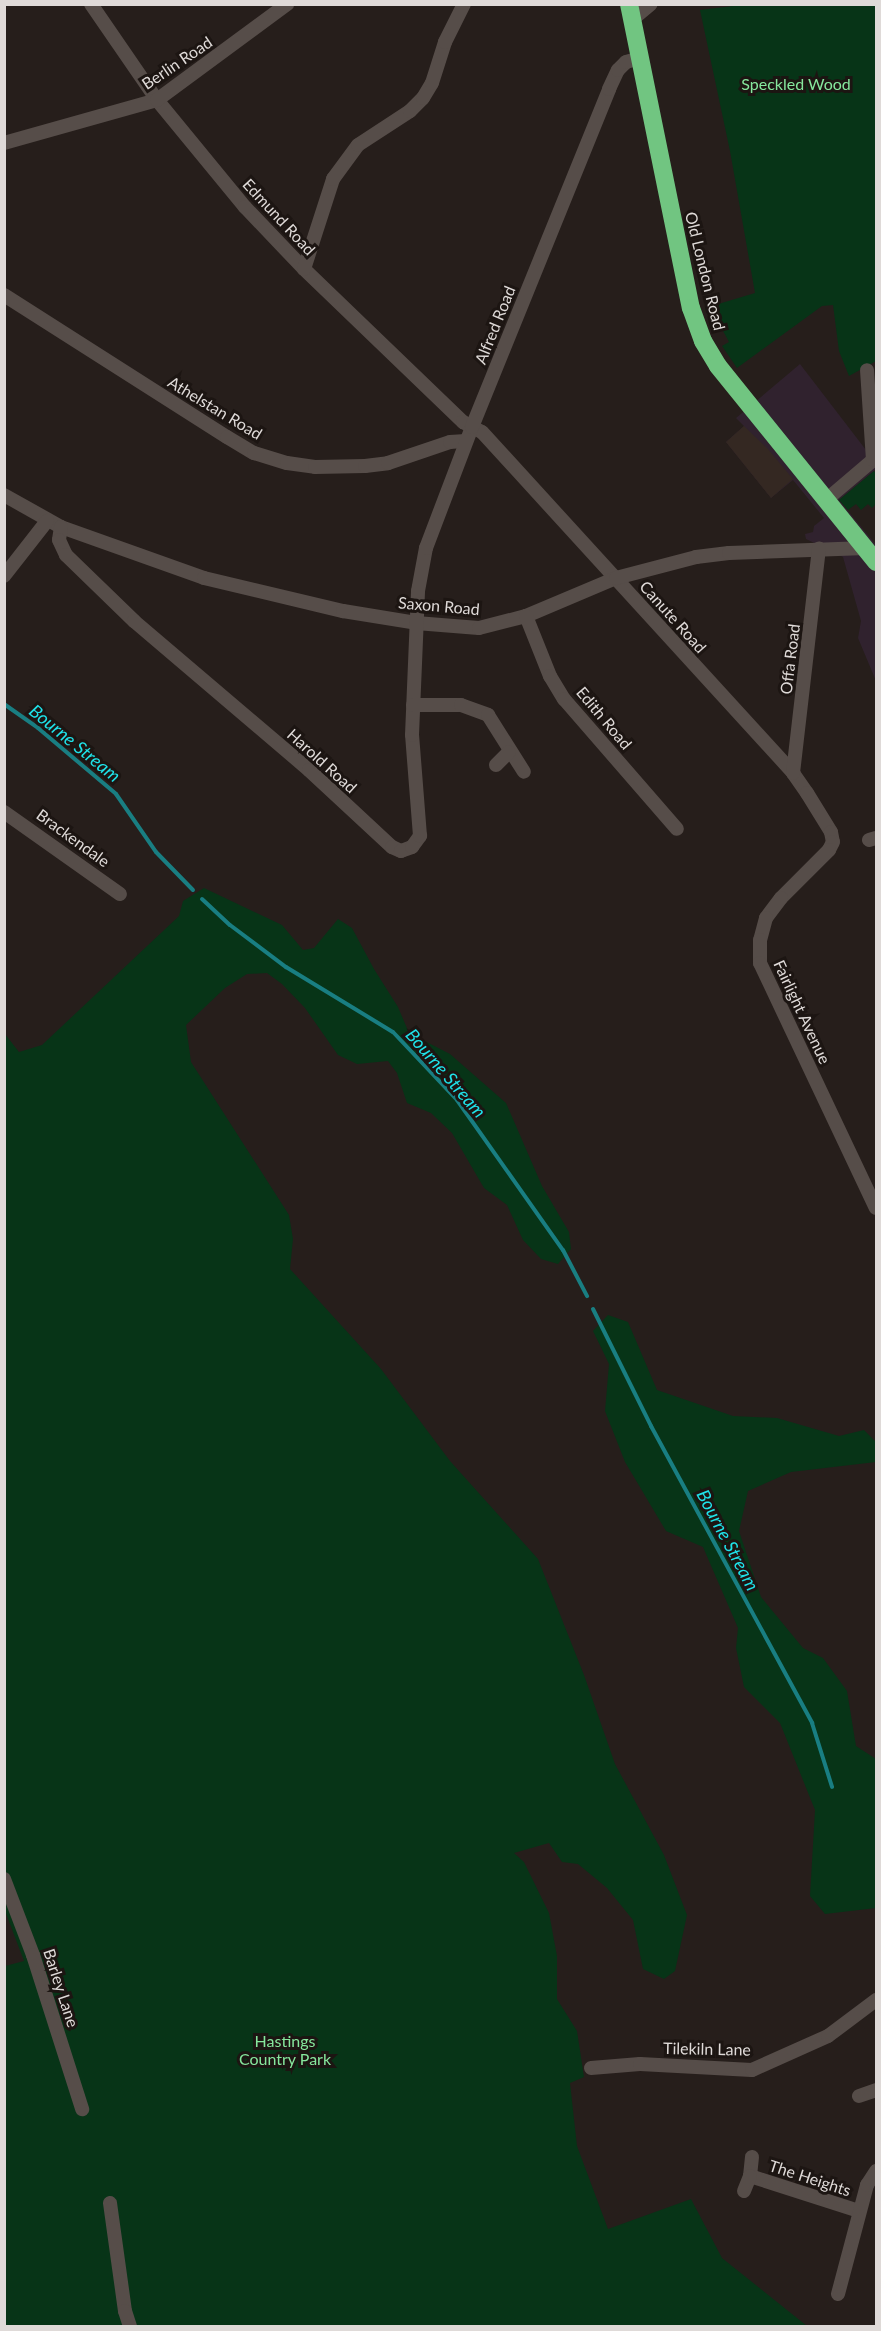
<!DOCTYPE html>
<html>
<head>
<meta charset="utf-8">
<style>
  body { margin:0 }
  #map { position:relative; width:881px; height:2331px; overflow:hidden; background:#261e1b; font-family:Lato,sans-serif }
  div>[style] { position:absolute }
  .commercial>* { inset:0; background:#30222e }
  .built>* { inset:0; background:#342822 }
  .green>* { inset:0; background:#073417 }
  .stream>* { height:4px; margin:-2px; padding:0 2px; transform-origin:2px; border-radius:2px; background:#197e82 }
  .street>* { height:14px; margin:-7px; padding:0 7px; transform-origin:7px; border-radius:7px; background:#564d49 }
  .highway>* { height:18px; margin:-9px; padding:0 9px; transform-origin:9px; border-radius:9px; background:#71c581 }
  span { translate:-50% -50%; white-space:nowrap; text-align:center; line-height:1.15; -webkit-text-stroke:6px #1c1512; paint-order:stroke }
  .street-label { font-size:16px; color:#dfdad8 }
  .park-label { font-size:16px; color:#86e79d }
  .water-label { font-size:18px; color:#1fe2e9; font-style:italic }
  .frame { position:absolute; inset:0; border:6px solid #dfdad8; pointer-events:none }
</style>
</head>
<body>
<div id="map">
  <div class="commercial">
    <i style="clip-path:polygon(800px 364px,876px 463px,876px 469px,839px 500px,876px 545px,876px 681px,858px 638px,861px 621px,843px 557px,806px 539px,805px 534px,813px 532px,814px 526px,824px 518px,793px 480px,771px 498px,726px 442px,744px 426px,736px 418px)"></i>
  </div>
  <div class="built">
    <i style="clip-path:polygon(744px 426px,768px 449px,793px 479px,771px 498px,726px 442px)"></i>
  </div>
  <div class="green">
    <i style="clip-path:polygon(750px 4px,876px 5px,876px 361px,849px 376px,839px 351px,833px 305px,822px 306px,737px 368px,722px 346px,729px 342px,721px 327px,714px 330px,705px 308px,755px 293px,730px 151px,700px 10px)"></i>
    <i style="clip-path:polygon(874px 471px,876px 474px,876px 504px,872px 508px,868px 504px,861px 510px,856px 504px,848px 510px,839px 500px)"></i>
    <i style="clip-path:polygon(204px 888px,282px 925px,303px 950px,314px 948px,338px 919px,352px 928px,374px 969px,398px 1007px,409px 1033px,450px 1054px,506px 1103px,542px 1186px,569px 1232px,571px 1249px,558px 1264px,541px 1259px,523px 1240px,507px 1205px,484px 1188px,452px 1133px,431px 1113px,407px 1103px,397px 1073px,388px 1061px,357px 1064px,338px 1055px,305px 1008px,282px 984px,267px 973px,247px 974px,225px 988px,186px 1025px,191px 1062px,289px 1215px,293px 1239px,290px 1269px,381px 1369px,450px 1461px,538px 1559px,584px 1675px,615px 1764px,664px 1855px,687px 1915px,675px 1971px,664px 1979px,643px 1969px,633px 1920px,607px 1888px,578px 1864px,562px 1862px,549px 1843px,514px 1853px,524px 1862px,549px 1913px,557px 1956px,557px 1999px,577px 2031px,584px 2077px,570px 2083px,577px 2146px,608px 2229px,691px 2199px,722px 2258px,807px 2326px,5px 2326px,5px 1966px,24px 1961px,5px 1911px,5px 1034px,19px 1052px,42px 1045px,179px 916px,183px 901px)"></i>
    <i style="clip-path:polygon(608px 1315px,628px 1322px,657px 1390px,733px 1416px,777px 1418px,839px 1436px,864px 1430px,876px 1442px,876px 1462px,791px 1472px,748px 1491px,739px 1531px,761px 1597px,803px 1648px,823px 1658px,847px 1691px,856px 1746px,876px 1759px,876px 1908px,825px 1914px,810px 1896px,815px 1810px,780px 1723px,744px 1687px,736px 1648px,738px 1628px,703px 1547px,666px 1531px,625px 1462px,605px 1411px,609px 1364px,593px 1331px)"></i>
  </div>
  <div class="stream">
    <i style="left:4px;top:704px;width:42px;rotate:35.2deg"></i>
    <i style="left:38px;top:728px;width:102px;rotate:40.2deg"></i>
    <i style="left:116px;top:794px;width:70px;rotate:55.4deg"></i>
    <i style="left:156px;top:852px;width:53px;rotate:45.8deg"></i>
    <i style="left:202px;top:899px;width:38px;rotate:43deg"></i>
    <i style="left:230px;top:925px;width:70px;rotate:36.9deg"></i>
    <i style="left:286px;top:967px;width:125px;rotate:31.3deg"></i>
    <i style="left:393px;top:1032px;width:93px;rotate:46.7deg"></i>
    <i style="left:457px;top:1100px;width:184px;rotate:54.8deg"></i>
    <i style="left:563px;top:1250px;width:52px;rotate:62.4deg"></i>
    <i style="left:593px;top:1309px;width:131px;rotate:63.6deg"></i>
    <i style="left:651px;top:1426px;width:338px;rotate:61.5deg"></i>
    <i style="left:812px;top:1723px;width:67px;rotate:72.6deg"></i>
  </div>
  <div class="street">
    <i style="left:91px;top:4px;width:116px;rotate:55.5deg"></i>
    <i style="left:157px;top:100px;width:139px;rotate:50.6deg"></i>
    <i style="left:245px;top:207px;width:86px;rotate:46.4deg"></i>
    <i style="left:304px;top:269px;width:221px;rotate:43.9deg"></i>
    <i style="left:463px;top:422px;width:21px;rotate:28deg"></i>
    <i style="left:482px;top:432px;width:462px;rotate:47.6deg"></i>
    <i style="left:793px;top:773px;width:24px;rotate:55deg"></i>
    <i style="left:807px;top:793px;width:46px;rotate:58.4deg"></i>
    <i style="left:831px;top:832px;width:10px;rotate:79deg"></i>
    <i style="left:833px;top:842px;width:9px;rotate:117deg"></i>
    <i style="left:829px;top:850px;width:68px;rotate:135deg"></i>
    <i style="left:781px;top:898px;width:25px;rotate:127deg"></i>
    <i style="left:766px;top:918px;width:23px;rotate:105deg"></i>
    <i style="left:760px;top:940px;width:23px;rotate:90deg"></i>
    <i style="left:760px;top:963px;width:271px;rotate:64.7deg"></i>
    <i style="left:633px;top:19px;width:23px;rotate:-40deg"></i>
    <i style="left:4px;top:143px;width:159px;rotate:-15.7deg"></i>
    <i style="left:157px;top:100px;width:162px;rotate:-36.4deg"></i>
    <i style="left:304px;top:269px;width:95px;rotate:-72.1deg"></i>
    <i style="left:333px;top:179px;width:42px;rotate:-53.7deg"></i>
    <i style="left:358px;top:145px;width:62px;rotate:-33.2deg"></i>
    <i style="left:410px;top:111px;width:18px;rotate:-45deg"></i>
    <i style="left:423px;top:98px;width:17px;rotate:-59deg"></i>
    <i style="left:432px;top:83px;width:43px;rotate:-72.4deg"></i>
    <i style="left:445px;top:42px;width:42px;rotate:-63.4deg"></i>
    <i style="left:4px;top:295px;width:264px;rotate:32.5deg"></i>
    <i style="left:227px;top:437px;width:31px;rotate:31deg"></i>
    <i style="left:254px;top:453px;width:34px;rotate:17deg"></i>
    <i style="left:287px;top:463px;width:28px;rotate:8deg"></i>
    <i style="left:315px;top:467px;width:50px;rotate:-1.1deg"></i>
    <i style="left:365px;top:466px;width:23px;rotate:-7deg"></i>
    <i style="left:388px;top:463px;width:65px;rotate:-18.7deg"></i>
    <i style="left:450px;top:442px;width:16px;rotate:-4deg"></i>
    <i style="left:4px;top:495px;width:65px;rotate:29.3deg"></i>
    <i style="left:61px;top:527px;width:152px;rotate:19.6deg"></i>
    <i style="left:204px;top:578px;width:143px;rotate:13.4deg"></i>
    <i style="left:343px;top:611px;width:74px;rotate:9.3deg"></i>
    <i style="left:416px;top:623px;width:63px;rotate:4.5deg"></i>
    <i style="left:479px;top:628px;width:49px;rotate:-14.3deg"></i>
    <i style="left:526px;top:616px;width:98px;rotate:-22.9deg"></i>
    <i style="left:616px;top:578px;width:83px;rotate:-14.7deg"></i>
    <i style="left:696px;top:557px;width:33px;rotate:-7deg"></i>
    <i style="left:729px;top:553px;width:137px;rotate:-2.1deg"></i>
    <i style="left:826px;top:500px;width:62px;rotate:-40.4deg"></i>
    <i style="left:873px;top:460px;width:90px;rotate:-93.8deg"></i>
    <i style="left:61px;top:527px;width:13px;rotate:99deg"></i>
    <i style="left:59px;top:540px;width:17px;rotate:65deg"></i>
    <i style="left:66px;top:555px;width:95px;rotate:44.1deg"></i>
    <i style="left:134px;top:621px;width:230px;rotate:40.4deg"></i>
    <i style="left:309px;top:770px;width:113px;rotate:42.9deg"></i>
    <i style="left:392px;top:847px;width:10px;rotate:24deg"></i>
    <i style="left:401px;top:851px;width:12px;rotate:-20deg"></i>
    <i style="left:412px;top:847px;width:14px;rotate:-54deg"></i>
    <i style="left:420px;top:836px;width:101px;rotate:-94.5deg"></i>
    <i style="left:412px;top:735px;width:144px;rotate:-87.6deg"></i>
    <i style="left:418px;top:591px;width:44px;rotate:-79.5deg"></i>
    <i style="left:426px;top:548px;width:129px;rotate:-69.2deg"></i>
    <i style="left:472px;top:427px;width:365px;rotate:-67.9deg"></i>
    <i style="left:609px;top:89px;width:21px;rotate:-65deg"></i>
    <i style="left:618px;top:70px;width:11px;rotate:-45deg"></i>
    <i style="left:626px;top:62px;width:15px;rotate:-16deg"></i>
    <i style="left:4px;top:576px;width:70px;rotate:-52deg"></i>
    <i style="left:526px;top:616px;width:65px;rotate:68.2deg"></i>
    <i style="left:550px;top:676px;width:27px;rotate:59deg"></i>
    <i style="left:564px;top:699px;width:172px;rotate:49deg"></i>
    <i style="left:413px;top:705px;width:48px"></i>
    <i style="left:461px;top:705px;width:29px;rotate:20deg"></i>
    <i style="left:488px;top:715px;width:67px;rotate:57.7deg"></i>
    <i style="left:496px;top:765px;width:18px;rotate:-45deg"></i>
    <i style="left:793px;top:773px;width:226px;rotate:-83.4deg"></i>
    <i style="left:4px;top:812px;width:142px;rotate:35.3deg"></i>
    <i style="left:869px;top:840px;width:7px;rotate:-16deg"></i>
    <i style="left:4px;top:1879px;width:81px;rotate:69.1deg"></i>
    <i style="left:33px;top:1955px;width:162px;rotate:72.3deg"></i>
    <i style="left:591px;top:2068px;width:49px;rotate:-4.7deg"></i>
    <i style="left:640px;top:2064px;width:112px;rotate:3.1deg"></i>
    <i style="left:752px;top:2070px;width:83px;rotate:-24.1deg"></i>
    <i style="left:828px;top:2036px;width:60px;rotate:-36.9deg"></i>
    <i style="left:859px;top:2096px;width:18px;rotate:-19deg"></i>
    <i style="left:752px;top:2157px;width:19px;rotate:96deg"></i>
    <i style="left:750px;top:2176px;width:114px;rotate:17.8deg"></i>
    <i style="left:744px;top:2191px;width:16px;rotate:-68deg"></i>
    <i style="left:110px;top:2203px;width:109px;rotate:82.1deg"></i>
    <i style="left:125px;top:2311px;width:16px;rotate:72deg"></i>
    <i style="left:838px;top:2294px;width:113px;rotate:-75.1deg"></i>
    <i style="left:867px;top:2185px;width:17px;rotate:-57deg"></i>
  </div>
  <div class="highway">
    <i style="left:629px;top:4px;width:310px;rotate:78.5deg"></i>
    <i style="left:691px;top:308px;width:35px;rotate:70deg"></i>
    <i style="left:703px;top:341px;width:29px;rotate:59deg"></i>
    <i style="left:718px;top:366px;width:252px;rotate:51.1deg"></i>
  </div>
  <div class="street-label">
    <span style="left:177px;top:63px;rotate:-34deg">Berlin Road</span>
    <span style="left:279px;top:217px;rotate:47deg">Edmund Road</span>
    <span style="left:705px;top:271px;rotate:76deg">Old London Road</span>
    <span style="left:495px;top:325px;rotate:-68deg">Alfred Road</span>
    <span style="left:215px;top:408px;rotate:31deg">Athelstan Road</span>
    <span style="left:439px;top:606px;rotate:5deg">Saxon Road</span>
    <span style="left:673px;top:617px;rotate:48deg">Canute Road</span>
    <span style="left:790px;top:659px;rotate:-83deg">Offa Road</span>
    <span style="left:604px;top:718px;rotate:50deg">Edith Road</span>
    <span style="left:322px;top:761px;rotate:42deg">Harold Road</span>
    <span style="left:73px;top:838px;rotate:36deg">Brackendale</span>
    <span style="left:802px;top:1012px;rotate:65deg">Fairlight Avenue</span>
    <span style="left:61px;top:1988px;rotate:72deg">Barley Lane</span>
    <span style="left:707px;top:2049px;rotate:1deg">Tilekiln Lane</span>
    <span style="left:810px;top:2178px;rotate:18deg">The Heights</span>
  </div>
  <div class="park-label">
    <span style="left:796px;top:84px">Speckled Wood</span>
    <span style="left:285px;top:2050px">Hastings<br>Country Park</span>
  </div>
  <div class="water-label">
    <span style="left:75px;top:743px;rotate:39deg">Bourne Stream</span>
    <span style="left:446px;top:1073px;rotate:49deg">Bourne Stream</span>
    <span style="left:728px;top:1540px;rotate:62deg">Bourne Stream</span>
  </div>
  <div class="frame"></div>
</div>
</body>
</html>
